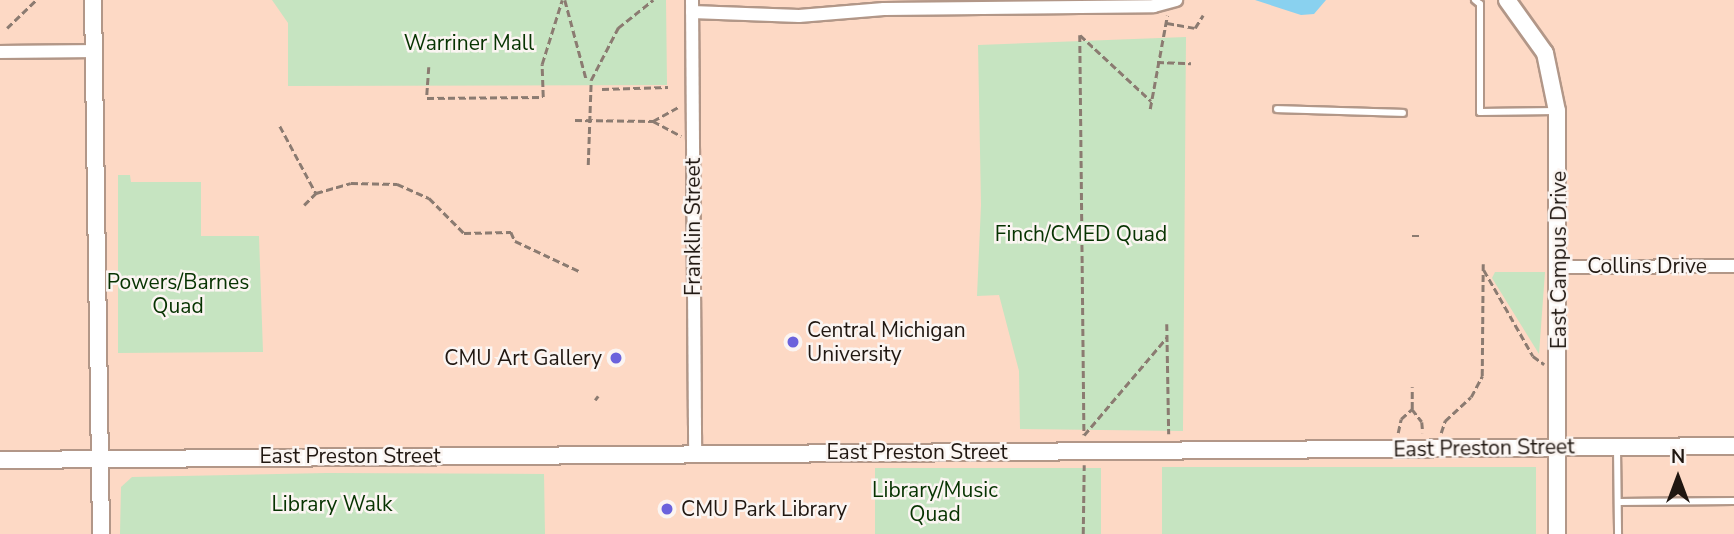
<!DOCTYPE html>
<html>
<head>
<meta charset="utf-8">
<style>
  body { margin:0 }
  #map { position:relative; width:1734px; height:534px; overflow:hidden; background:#fce4d7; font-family:"Nunito Sans",sans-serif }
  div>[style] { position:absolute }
  .built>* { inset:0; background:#fdd9c5; transform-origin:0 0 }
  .green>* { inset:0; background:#c6e4c1; transform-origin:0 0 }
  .water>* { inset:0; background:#89d1ef }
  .path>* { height:2.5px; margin-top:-1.25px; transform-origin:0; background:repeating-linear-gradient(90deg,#8b7b71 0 7px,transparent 0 10.5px) }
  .roads { filter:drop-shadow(2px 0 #b29788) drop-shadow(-2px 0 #b29788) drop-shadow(0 2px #b29788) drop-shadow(0 -2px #b29788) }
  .service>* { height:6px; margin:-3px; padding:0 3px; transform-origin:3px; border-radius:3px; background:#fff }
  .minor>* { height:12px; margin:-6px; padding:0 6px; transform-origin:6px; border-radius:6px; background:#fff }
  .tertiary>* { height:16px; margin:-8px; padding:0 8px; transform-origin:8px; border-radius:8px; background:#fff }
  .dots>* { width:19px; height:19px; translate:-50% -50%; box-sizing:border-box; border:4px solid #fbf5f2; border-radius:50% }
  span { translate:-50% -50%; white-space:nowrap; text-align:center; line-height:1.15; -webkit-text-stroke:5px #fbf5f2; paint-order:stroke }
  .park-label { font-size:21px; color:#063301 }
  .street-label { font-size:21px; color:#201711 }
  .poi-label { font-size:21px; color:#201711 }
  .left { translate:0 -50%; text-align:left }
  .right { translate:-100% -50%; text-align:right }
  .north { position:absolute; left:1643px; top:443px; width:70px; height:70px; -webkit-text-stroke:5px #fbf5f2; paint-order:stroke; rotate:0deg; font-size:19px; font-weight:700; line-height:28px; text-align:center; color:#201711 }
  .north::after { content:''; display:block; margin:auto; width:24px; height:32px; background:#201711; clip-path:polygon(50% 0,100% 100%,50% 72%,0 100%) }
</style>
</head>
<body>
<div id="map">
  <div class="built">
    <i style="left:0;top:0;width:1734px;height:534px"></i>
  </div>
  <div class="green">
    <i style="clip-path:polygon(272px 0,666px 0,667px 85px,288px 86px,288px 23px)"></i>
    <i style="clip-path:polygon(1186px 37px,1183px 431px,1020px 429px,1019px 371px,999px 295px,977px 296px,981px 205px,978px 45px)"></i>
    <i style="clip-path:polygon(118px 175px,130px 175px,131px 182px,201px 182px,201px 236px,259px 236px,263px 352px,118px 353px)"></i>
    <i style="clip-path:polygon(1495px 272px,1545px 272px,1539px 354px,1492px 278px)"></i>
    <i style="left:1162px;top:467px;width:374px;height:67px"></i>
    <i style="left:1101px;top:468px;width:66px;height:226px;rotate:90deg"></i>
    <i style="clip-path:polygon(327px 473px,544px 474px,545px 534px,120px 534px,121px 487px,132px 477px)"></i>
  </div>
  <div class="water">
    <i style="clip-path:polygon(1255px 0,1326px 0,1314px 14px,1301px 15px)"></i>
  </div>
  <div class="path">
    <i style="left:565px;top:0;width:81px;rotate:74.9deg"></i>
    <i style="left:1167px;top:23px;width:28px;rotate:10deg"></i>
    <i style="left:1195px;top:28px;width:15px;rotate:-58deg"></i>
    <i style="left:7px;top:28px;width:40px;rotate:-44deg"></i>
    <i style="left:1080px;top:35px;width:400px;rotate:89.4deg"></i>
    <i style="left:1080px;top:35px;width:97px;rotate:42.9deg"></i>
    <i style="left:1157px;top:62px;width:34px;rotate:2deg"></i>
    <i style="left:429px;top:67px;width:31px;rotate:94deg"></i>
    <i style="left:427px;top:98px;width:116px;rotate:-0.5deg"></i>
    <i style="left:543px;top:97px;width:33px;rotate:-92deg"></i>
    <i style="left:542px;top:64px;width:67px;rotate:-72.6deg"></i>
    <i style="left:602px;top:89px;width:66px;rotate:-1.7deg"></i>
    <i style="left:1150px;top:109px;width:95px;rotate:-79.6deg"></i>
    <i style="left:575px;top:120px;width:78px;rotate:0.7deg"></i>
    <i style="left:653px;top:121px;width:31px;rotate:-29deg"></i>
    <i style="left:653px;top:121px;width:32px;rotate:28deg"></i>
    <i style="left:280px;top:126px;width:76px;rotate:61.8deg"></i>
    <i style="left:588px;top:165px;width:85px;rotate:-88deg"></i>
    <i style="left:591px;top:80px;width:59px;rotate:-62.6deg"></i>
    <i style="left:618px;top:28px;width:45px;rotate:-38.7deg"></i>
    <i style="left:304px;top:205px;width:17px;rotate:-45deg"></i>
    <i style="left:316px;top:193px;width:36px;rotate:-16deg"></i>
    <i style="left:351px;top:183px;width:46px;rotate:1.2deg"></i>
    <i style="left:397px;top:184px;width:35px;rotate:24deg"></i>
    <i style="left:429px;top:198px;width:49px;rotate:45deg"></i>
    <i style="left:464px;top:233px;width:47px;rotate:-1.2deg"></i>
    <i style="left:511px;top:232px;width:10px;rotate:66deg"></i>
    <i style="left:515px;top:241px;width:71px;rotate:25.1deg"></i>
    <i style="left:1412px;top:236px;width:8px"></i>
    <i style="left:1484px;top:270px;width:99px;rotate:60.3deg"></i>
    <i style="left:1533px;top:356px;width:14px;rotate:36deg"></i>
    <i style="left:1167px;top:324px;width:110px;rotate:89deg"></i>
    <i style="left:595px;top:400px;width:5px;rotate:-53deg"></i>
    <i style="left:1412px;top:409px;width:16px;rotate:52deg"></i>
    <i style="left:1422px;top:422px;width:11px;rotate:85deg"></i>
    <i style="left:1398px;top:433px;width:14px;rotate:-78deg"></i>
    <i style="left:1401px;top:419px;width:15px;rotate:-42deg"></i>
    <i style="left:1412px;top:409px;width:22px;rotate:-90deg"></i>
    <i style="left:1441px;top:433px;width:13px;rotate:-72deg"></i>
    <i style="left:1445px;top:421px;width:35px;rotate:-43deg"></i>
    <i style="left:1471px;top:397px;width:24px;rotate:-62deg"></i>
    <i style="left:1482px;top:376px;width:112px;rotate:-89.5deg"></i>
    <i style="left:1084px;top:435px;width:128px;rotate:-49.7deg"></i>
    <i style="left:1083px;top:534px;width:69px;rotate:-89.2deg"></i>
  </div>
  <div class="roads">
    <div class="service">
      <i style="left:1475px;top:0;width:6px;rotate:39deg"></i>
      <i style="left:1480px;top:4px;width:108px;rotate:90deg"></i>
      <i style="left:1480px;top:112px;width:76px;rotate:-0.8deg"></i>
      <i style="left:1277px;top:109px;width:126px;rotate:1.8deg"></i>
      <i style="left:1617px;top:448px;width:86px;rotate:89.3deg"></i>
      <i style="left:1618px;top:502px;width:116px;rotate:-0.5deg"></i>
    </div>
    <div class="minor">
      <i style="left:692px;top:0;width:453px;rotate:89.6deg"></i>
      <i style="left:692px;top:12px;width:107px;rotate:2.1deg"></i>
      <i style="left:799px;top:16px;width:85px;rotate:-4.7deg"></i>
      <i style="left:884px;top:9px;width:270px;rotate:-0.6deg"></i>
      <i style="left:1154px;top:6px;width:23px;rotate:-15deg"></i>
      <i style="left:0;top:52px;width:93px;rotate:-0.6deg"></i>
      <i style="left:1560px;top:267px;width:174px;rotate:-0.3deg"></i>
    </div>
    <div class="tertiary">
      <i style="left:93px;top:0;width:534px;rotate:89.14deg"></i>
      <i style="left:1507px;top:0;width:65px;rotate:54.4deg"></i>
      <i style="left:1545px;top:53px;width:59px;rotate:78.3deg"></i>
      <i style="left:1557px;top:111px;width:423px;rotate:90deg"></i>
      <i style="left:0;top:460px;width:1734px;rotate:-0.46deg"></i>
    </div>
  </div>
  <div class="dots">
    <i style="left:793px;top:342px;background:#6b62dc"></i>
    <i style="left:616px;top:358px;background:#6b62dc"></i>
    <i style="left:667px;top:509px;background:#6b62dc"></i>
  </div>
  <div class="park-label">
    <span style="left:469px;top:43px">Warriner Mall</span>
    <span style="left:1081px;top:234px">Finch/CMED Quad</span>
    <span style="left:178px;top:294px">Powers/Barnes<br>Quad</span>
    <span style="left:935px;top:502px">Library/Music<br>Quad</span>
    <span style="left:332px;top:504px">Library Walk</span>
  </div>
  <div class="street-label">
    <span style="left:693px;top:227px;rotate:-90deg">Franklin Street</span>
    <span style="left:1559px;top:260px;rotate:-90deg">East Campus Drive</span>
    <span style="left:1647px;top:266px">Collins Drive</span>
    <span style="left:1484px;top:448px;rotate:-1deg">East Preston Street</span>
    <span style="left:917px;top:452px">East Preston Street</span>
    <span style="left:350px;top:456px">East Preston Street</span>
  </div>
  <div class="poi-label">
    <span class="left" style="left:807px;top:342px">Central Michigan<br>University</span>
    <span class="right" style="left:602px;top:358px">CMU Art Gallery</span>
    <span class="left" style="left:681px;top:509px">CMU Park Library</span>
  </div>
  <div class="north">N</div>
</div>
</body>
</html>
